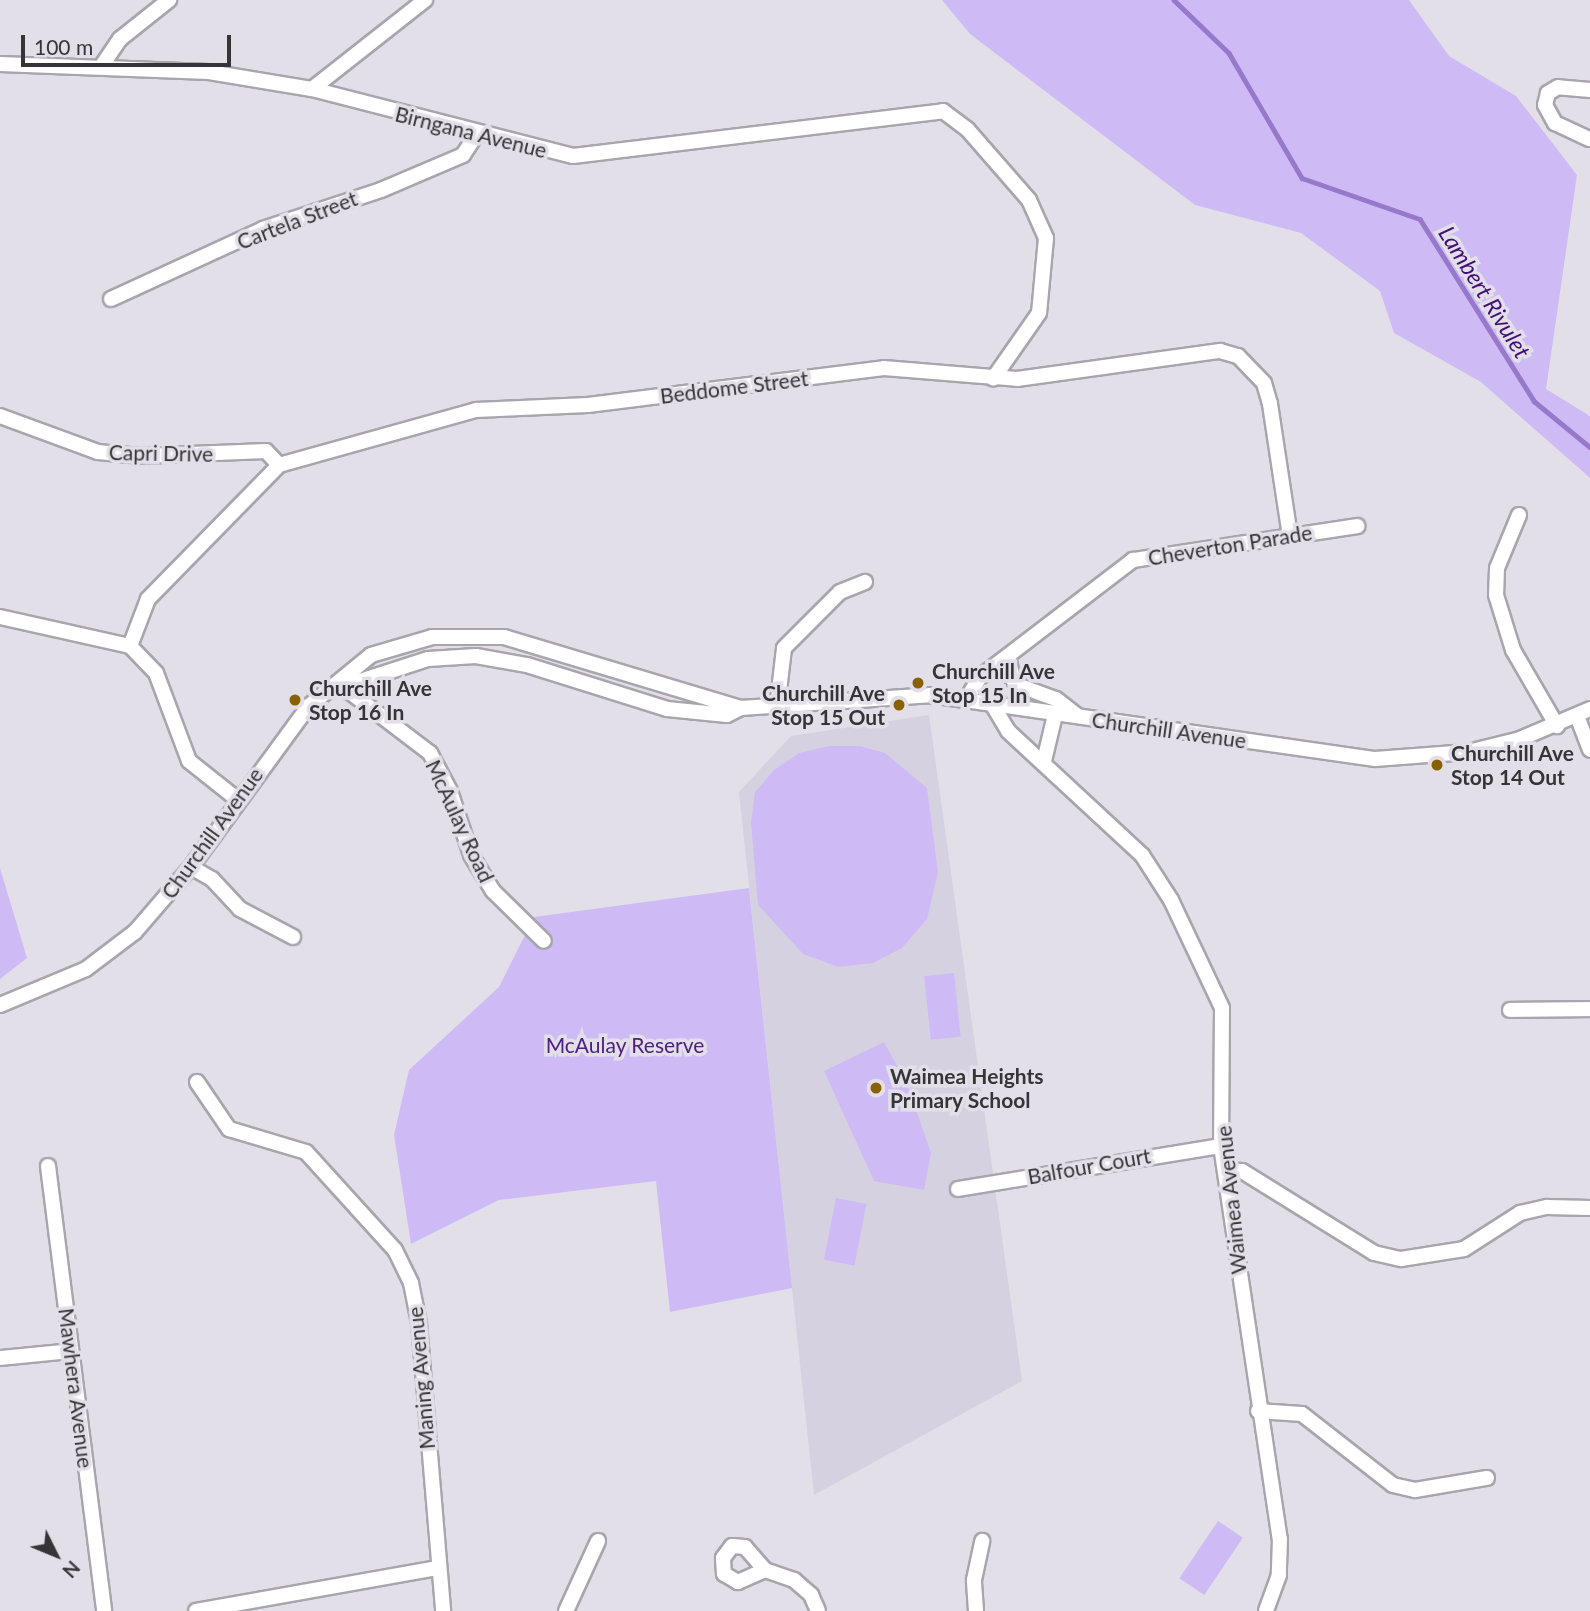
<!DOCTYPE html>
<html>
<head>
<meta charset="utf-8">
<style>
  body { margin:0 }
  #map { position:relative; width:1590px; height:1611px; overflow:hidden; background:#e2dfe8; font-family:Lato,sans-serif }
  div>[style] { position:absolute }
  .built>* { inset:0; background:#d6d1e0 }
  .green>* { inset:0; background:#cebbf6; transform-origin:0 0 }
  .stream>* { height:4.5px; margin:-2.25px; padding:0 2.25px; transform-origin:2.25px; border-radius:2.25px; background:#9779cc }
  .roads { filter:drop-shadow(2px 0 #a8a5ad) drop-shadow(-2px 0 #a8a5ad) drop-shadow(0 2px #a8a5ad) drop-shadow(0 -2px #a8a5ad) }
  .minor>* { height:14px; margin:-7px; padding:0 7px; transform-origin:7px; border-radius:7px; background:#fff }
  .dots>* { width:19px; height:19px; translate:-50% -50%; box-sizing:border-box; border:4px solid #e2dfe8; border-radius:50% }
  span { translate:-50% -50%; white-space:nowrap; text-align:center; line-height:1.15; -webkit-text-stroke:7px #e2dfe8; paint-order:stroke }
  .street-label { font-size:21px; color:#353437 }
  .poi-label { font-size:21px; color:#353437; font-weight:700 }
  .left { translate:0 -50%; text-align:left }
  .right { translate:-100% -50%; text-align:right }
  .park-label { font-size:21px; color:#4d2082 }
  .water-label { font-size:23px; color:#410f74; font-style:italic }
  .north { position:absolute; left:21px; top:1520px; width:70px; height:70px; -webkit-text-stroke:5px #e2dfe8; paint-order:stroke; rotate:133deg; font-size:19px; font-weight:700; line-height:28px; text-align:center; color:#353437 }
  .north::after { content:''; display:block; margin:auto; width:24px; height:32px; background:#353437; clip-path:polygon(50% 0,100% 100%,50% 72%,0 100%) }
  .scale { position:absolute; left:21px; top:35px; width:210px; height:32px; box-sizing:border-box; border:4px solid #353437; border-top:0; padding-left:9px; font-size:21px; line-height:24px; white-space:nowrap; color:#353437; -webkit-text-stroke:5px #e2dfe8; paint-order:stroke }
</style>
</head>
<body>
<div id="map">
  <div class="built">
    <i style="clip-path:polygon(929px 715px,1022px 1381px,814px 1495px,739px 792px,791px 736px)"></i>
  </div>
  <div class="green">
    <i style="clip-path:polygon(942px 0,1409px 0,1449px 56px,1516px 96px,1577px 175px,1546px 389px,1590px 416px,1590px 478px,1481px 382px,1394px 333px,1380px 291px,1301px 233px,1195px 205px,970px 34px)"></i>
    <i style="clip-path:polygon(829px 746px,860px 746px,885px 753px,927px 788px,938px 872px,927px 919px,902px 948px,873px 963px,838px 967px,803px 954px,758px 905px,751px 823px,755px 792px,774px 770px,799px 753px)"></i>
    <i style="clip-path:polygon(0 868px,27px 958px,0 979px)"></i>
    <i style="clip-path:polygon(749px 888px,792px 1288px,670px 1312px,656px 1181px,499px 1200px,411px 1244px,394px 1135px,409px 1070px,499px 987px,534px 917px)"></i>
    <i style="left:954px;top:973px;width:64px;height:30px;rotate:84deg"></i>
    <i style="clip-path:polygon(884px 1042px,908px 1086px,931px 1153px,924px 1190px,874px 1181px,824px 1071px)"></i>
    <i style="left:836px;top:1198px;width:31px;height:63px;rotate:11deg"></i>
    <i style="left:1218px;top:1521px;width:30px;height:69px;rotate:34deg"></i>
  </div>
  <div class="stream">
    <i style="left:1174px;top:0;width:76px;rotate:43.9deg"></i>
    <i style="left:1229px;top:53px;width:145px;rotate:59.7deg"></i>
    <i style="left:1302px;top:178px;width:125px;rotate:19.2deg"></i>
    <i style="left:1420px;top:219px;width:215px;rotate:57.9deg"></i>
    <i style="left:1534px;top:401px;width:72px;rotate:39.4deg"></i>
  </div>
  <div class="roads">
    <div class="minor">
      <i style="left:0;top:64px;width:209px;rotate:2.2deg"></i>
      <i style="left:209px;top:72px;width:104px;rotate:9.4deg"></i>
      <i style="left:312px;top:89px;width:269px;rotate:14.4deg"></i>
      <i style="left:573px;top:156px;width:373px;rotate:-6.9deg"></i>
      <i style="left:943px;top:111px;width:31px;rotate:37deg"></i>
      <i style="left:968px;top:130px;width:93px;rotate:48.9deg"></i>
      <i style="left:1029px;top:200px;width:42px;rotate:65.9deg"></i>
      <i style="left:1046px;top:238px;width:75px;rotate:95.3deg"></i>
      <i style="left:1039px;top:313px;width:80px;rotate:124.9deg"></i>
      <i style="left:101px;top:67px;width:34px;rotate:-56deg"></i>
      <i style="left:120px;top:39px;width:63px;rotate:-38.5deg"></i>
      <i style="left:312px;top:89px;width:144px;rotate:-38.2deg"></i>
      <i style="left:1590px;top:90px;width:32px;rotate:-175deg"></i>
      <i style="left:1558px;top:87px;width:12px;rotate:149deg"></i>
      <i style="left:1548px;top:93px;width:12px;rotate:104deg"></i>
      <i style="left:1545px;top:105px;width:21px;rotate:61deg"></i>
      <i style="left:1555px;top:123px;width:38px;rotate:25deg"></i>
      <i style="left:111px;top:299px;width:167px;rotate:-24.7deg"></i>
      <i style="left:263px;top:229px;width:124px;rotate:-18.3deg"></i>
      <i style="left:381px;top:190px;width:89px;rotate:-23.1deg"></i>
      <i style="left:463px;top:155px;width:24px;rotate:-57deg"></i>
      <i style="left:0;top:416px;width:104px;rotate:20.2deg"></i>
      <i style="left:98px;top:452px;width:43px;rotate:5.3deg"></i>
      <i style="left:141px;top:456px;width:125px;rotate:-2.3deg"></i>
      <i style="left:266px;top:451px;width:19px;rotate:47deg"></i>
      <i style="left:1519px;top:515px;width:57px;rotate:112.5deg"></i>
      <i style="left:1497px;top:568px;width:27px;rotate:92deg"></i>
      <i style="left:1496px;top:595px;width:58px;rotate:72.8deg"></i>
      <i style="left:1513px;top:650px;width:88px;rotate:59.9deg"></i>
      <i style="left:0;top:617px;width:133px;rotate:12.6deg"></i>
      <i style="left:130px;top:646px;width:37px;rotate:46deg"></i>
      <i style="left:156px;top:673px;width:94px;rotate:69.4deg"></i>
      <i style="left:189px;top:761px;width:61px;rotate:38.4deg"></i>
      <i style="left:130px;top:646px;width:50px;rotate:-69deg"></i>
      <i style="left:148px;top:599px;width:187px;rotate:-45.6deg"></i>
      <i style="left:279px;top:465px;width:205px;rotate:-15.6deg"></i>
      <i style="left:476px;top:410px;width:112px;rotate:-2.6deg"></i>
      <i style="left:588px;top:405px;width:298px;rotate:-7.1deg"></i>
      <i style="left:884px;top:368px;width:133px;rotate:4.7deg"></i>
      <i style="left:1017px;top:379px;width:205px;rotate:-7.9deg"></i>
      <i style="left:1220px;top:351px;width:19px;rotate:16deg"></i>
      <i style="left:1238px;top:356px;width:37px;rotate:46deg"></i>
      <i style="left:1264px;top:383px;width:22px;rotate:74deg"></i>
      <i style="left:1270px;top:404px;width:134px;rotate:81.4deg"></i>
      <i style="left:1008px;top:656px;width:24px;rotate:78deg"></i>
      <i style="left:1013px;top:679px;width:10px;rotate:45deg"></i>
      <i style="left:1020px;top:686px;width:38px;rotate:20deg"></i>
      <i style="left:1056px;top:699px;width:28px;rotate:38deg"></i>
      <i style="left:338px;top:683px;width:16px"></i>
      <i style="left:354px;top:683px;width:78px;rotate:-18deg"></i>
      <i style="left:428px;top:659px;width:48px;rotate:-3.6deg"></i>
      <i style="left:476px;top:656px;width:52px;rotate:10deg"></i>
      <i style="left:527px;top:665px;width:147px;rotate:17.4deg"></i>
      <i style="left:667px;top:709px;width:60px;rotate:5.7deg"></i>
      <i style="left:727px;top:715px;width:16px;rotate:-27deg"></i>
      <i style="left:338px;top:683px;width:116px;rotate:37.3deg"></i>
      <i style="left:430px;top:753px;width:43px;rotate:62.2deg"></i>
      <i style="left:450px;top:791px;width:67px;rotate:71.8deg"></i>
      <i style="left:471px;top:855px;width:42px;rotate:58.6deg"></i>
      <i style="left:493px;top:891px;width:71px;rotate:44.4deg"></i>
      <i style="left:966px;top:700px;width:27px;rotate:-59deg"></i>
      <i style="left:980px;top:677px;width:193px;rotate:-37.4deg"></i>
      <i style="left:1133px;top:560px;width:227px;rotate:-8.6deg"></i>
      <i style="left:992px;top:704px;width:31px;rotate:59deg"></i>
      <i style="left:1008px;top:731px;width:183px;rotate:42.8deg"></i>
      <i style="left:1142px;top:855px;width:54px;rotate:57.2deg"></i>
      <i style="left:1171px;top:900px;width:119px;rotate:64.7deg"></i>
      <i style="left:1222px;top:1008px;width:138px;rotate:90.4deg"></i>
      <i style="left:1221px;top:1146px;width:397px;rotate:81.5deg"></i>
      <i style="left:1280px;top:1539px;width:36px;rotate:92deg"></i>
      <i style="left:1279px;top:1575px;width:38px;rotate:110deg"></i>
      <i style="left:777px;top:708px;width:60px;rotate:-83.3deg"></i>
      <i style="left:784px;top:648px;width:79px;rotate:-45deg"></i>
      <i style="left:840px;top:592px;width:27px;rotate:-22deg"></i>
      <i style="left:1577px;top:716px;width:36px;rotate:69deg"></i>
      <i style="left:1044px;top:761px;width:47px;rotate:-76.6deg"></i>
      <i style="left:191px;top:867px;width:24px;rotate:30deg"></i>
      <i style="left:212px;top:879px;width:41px;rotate:47deg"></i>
      <i style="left:240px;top:909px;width:60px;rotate:27.8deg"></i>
      <i style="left:0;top:1005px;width:93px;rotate:-22.7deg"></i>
      <i style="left:86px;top:969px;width:61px;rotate:-37.1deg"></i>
      <i style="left:135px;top:932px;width:86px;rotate:-49.3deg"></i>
      <i style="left:191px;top:867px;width:200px;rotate:-53.8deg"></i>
      <i style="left:309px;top:706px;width:80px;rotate:-39.4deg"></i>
      <i style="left:371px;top:655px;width:64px;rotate:-16.4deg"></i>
      <i style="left:432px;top:637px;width:72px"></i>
      <i style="left:504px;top:637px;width:247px;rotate:16.7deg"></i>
      <i style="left:741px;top:708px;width:189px;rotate:-3.9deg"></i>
      <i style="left:930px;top:695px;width:450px;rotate:8.2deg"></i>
      <i style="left:1375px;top:759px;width:93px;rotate:-4.3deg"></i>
      <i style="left:1468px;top:752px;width:54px;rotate:-14deg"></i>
      <i style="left:1520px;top:739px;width:76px;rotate:-23.2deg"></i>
      <i style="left:1510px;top:1010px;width:80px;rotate:-0.7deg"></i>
      <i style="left:197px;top:1082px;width:57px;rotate:55.8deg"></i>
      <i style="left:229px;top:1129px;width:80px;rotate:16.6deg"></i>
      <i style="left:306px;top:1152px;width:132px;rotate:47.8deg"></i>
      <i style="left:395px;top:1250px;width:37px;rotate:64deg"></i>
      <i style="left:411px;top:1283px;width:41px;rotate:78.7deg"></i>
      <i style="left:419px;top:1323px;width:289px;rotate:85.2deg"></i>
      <i style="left:48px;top:1166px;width:449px;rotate:82.8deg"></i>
      <i style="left:1225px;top:1170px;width:17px;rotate:3deg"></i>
      <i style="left:1242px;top:1171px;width:155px;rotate:31.8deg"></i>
      <i style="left:1374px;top:1253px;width:28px;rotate:13deg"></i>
      <i style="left:1401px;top:1259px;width:64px;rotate:-9deg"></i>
      <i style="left:1464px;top:1249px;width:67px;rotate:-32.7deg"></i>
      <i style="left:1520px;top:1213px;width:28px;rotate:-13deg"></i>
      <i style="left:1547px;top:1207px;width:43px;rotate:1.3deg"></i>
      <i style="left:958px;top:1189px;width:266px;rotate:-9.3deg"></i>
      <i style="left:0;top:1358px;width:71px;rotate:-5.6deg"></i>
      <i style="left:1258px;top:1411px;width:44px;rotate:3.9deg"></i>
      <i style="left:1302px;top:1414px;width:115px;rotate:38deg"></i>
      <i style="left:1393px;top:1485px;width:23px;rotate:13deg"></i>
      <i style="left:1415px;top:1490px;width:73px;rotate:-9.5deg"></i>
      <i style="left:765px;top:1570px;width:30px;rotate:156deg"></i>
      <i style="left:738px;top:1582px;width:16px;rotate:-150deg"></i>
      <i style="left:724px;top:1574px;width:16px;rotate:-94deg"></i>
      <i style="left:723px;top:1558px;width:15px;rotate:-53deg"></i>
      <i style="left:732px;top:1546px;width:13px;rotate:4deg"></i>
      <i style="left:745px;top:1547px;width:30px;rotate:49deg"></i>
      <i style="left:765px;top:1570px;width:31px;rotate:19deg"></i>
      <i style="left:794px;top:1580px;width:23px;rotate:41deg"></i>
      <i style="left:811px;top:1595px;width:17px;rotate:66deg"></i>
      <i style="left:196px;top:1611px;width:246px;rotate:-10.1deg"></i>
      <i style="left:566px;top:1611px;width:77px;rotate:-65.4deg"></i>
      <i style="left:976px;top:1611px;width:31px;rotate:-94deg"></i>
      <i style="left:974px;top:1580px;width:40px;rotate:-78deg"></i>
    </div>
  </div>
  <div class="dots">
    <i style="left:918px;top:683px;background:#886200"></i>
    <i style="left:295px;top:700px;background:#886200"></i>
    <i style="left:899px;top:705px;background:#886200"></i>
    <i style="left:1437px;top:765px;background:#886200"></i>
    <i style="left:876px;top:1088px;background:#886200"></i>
  </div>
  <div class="street-label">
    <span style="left:471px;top:132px;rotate:14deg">Birngana Avenue</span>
    <span style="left:297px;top:220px;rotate:-21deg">Cartela Street</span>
    <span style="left:734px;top:387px;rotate:-7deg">Beddome Street</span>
    <span style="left:161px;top:453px;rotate:1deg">Capri Drive</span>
    <span style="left:1230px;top:545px;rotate:-9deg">Cheverton Parade</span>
    <span style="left:1169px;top:730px;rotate:8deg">Churchill Avenue</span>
    <span style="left:460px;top:821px;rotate:65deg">McAulay Road</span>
    <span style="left:212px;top:833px;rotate:-54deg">Churchill Avenue</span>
    <span style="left:1089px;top:1166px;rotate:-10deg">Balfour Court</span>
    <span style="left:1231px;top:1200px;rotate:-96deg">Waimea Avenue</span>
    <span style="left:421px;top:1378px;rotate:-95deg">Maning Avenue</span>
    <span style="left:76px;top:1388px;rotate:83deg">Mawhera Avenue</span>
  </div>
  <div class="poi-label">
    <span class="left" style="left:932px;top:683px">Churchill Ave<br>Stop 15 In</span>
    <span class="left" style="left:309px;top:700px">Churchill Ave<br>Stop 16 In</span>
    <span class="right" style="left:885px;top:705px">Churchill Ave<br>Stop 15 Out</span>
    <span class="left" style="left:1451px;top:765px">Churchill Ave<br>Stop 14 Out</span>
    <span class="left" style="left:890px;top:1088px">Waimea Heights<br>Primary School</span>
  </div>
  <div class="park-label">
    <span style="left:625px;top:1045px">McAulay Reserve</span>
  </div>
  <div class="water-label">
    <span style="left:1485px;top:292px;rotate:58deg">Lambert Rivulet</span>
  </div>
  <div class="north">N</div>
  <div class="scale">100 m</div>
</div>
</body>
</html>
